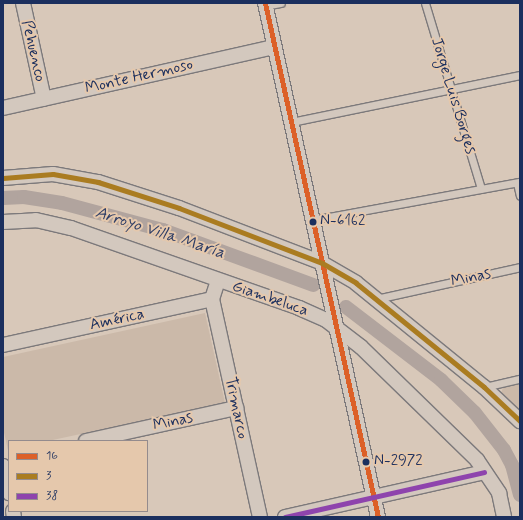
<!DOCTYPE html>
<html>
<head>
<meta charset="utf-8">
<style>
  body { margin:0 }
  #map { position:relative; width:523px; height:520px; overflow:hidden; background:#d8c8b9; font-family:Mynerve,sans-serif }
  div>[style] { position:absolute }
  .green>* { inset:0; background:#cbb9a9 }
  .canal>* { height:14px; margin:-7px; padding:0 7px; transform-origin:7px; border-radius:7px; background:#b1a49e }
  .roads { filter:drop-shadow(1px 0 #7c797b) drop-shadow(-1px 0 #7c797b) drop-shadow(0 1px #7c797b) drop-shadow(0 -1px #7c797b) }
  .lane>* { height:7px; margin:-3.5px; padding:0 3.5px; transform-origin:3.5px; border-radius:3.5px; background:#d3c8be }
  .street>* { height:14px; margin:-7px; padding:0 7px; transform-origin:7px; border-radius:7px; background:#d3c8be }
  .bus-1>* { height:5px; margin:-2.5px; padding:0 2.5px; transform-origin:2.5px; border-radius:2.5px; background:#dc6028 }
  .bus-2>* { height:5px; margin:-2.5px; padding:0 2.5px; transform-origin:2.5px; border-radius:2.5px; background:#aa7c21 }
  .bus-3>* { height:5px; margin:-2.5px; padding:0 2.5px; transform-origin:2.5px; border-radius:2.5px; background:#8e44ad }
  .dots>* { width:11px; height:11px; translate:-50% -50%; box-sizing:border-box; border:2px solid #e5c8ac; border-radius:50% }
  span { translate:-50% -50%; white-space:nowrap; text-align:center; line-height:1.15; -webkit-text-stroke:4px #e5c8ac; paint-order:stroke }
  .bus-label { font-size:15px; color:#1b2f5e }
  .left { translate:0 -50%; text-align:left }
  .street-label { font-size:16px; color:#1b2f5e }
  .water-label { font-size:17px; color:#2f3e66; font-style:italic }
  .frame { position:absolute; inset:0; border:4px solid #1b2f5e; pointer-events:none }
  .legend { position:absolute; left:8px; top:440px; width:140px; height:72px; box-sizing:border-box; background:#e5c8ac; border:1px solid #948b8d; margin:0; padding:5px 7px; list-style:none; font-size:12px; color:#1b2f5e }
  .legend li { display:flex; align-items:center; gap:8px; height:20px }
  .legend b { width:20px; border:1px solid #948b8d }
</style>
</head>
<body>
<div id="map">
  <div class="green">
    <i style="clip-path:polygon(205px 313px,225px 403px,48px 441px,9px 441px,8px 450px,3px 428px,3px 357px)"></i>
    <i style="clip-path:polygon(520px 383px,520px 416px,501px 394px,503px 387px)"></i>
  </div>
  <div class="canal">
    <i style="left:3px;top:198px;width:21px;rotate:-3deg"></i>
    <i style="left:24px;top:197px;width:38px;rotate:9deg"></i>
    <i style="left:62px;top:203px;width:105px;rotate:15deg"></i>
    <i style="left:163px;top:230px;width:160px;rotate:20.1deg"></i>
    <i style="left:346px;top:307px;width:120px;rotate:37.5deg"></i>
    <i style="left:441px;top:380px;width:47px;rotate:44.1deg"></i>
    <i style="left:475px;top:413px;width:47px;rotate:51.9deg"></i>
    <i style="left:504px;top:450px;width:17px;rotate:62deg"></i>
    <i style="left:512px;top:465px;width:31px;rotate:75deg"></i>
  </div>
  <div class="roads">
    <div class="lane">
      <i style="left:425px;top:3px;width:194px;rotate:73.2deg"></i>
      <i style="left:265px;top:6px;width:16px;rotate:-11deg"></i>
      <i style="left:291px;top:122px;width:234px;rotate:-11.6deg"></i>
      <i style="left:517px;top:183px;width:13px;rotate:77deg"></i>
      <i style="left:312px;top:220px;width:211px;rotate:-10.4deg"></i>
      <i style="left:376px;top:299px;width:148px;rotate:-12.5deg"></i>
      <i style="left:484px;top:387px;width:37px;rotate:-13deg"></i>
    </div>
    <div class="street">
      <i style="left:23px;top:3px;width:98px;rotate:77.7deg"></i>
      <i style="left:265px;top:3px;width:526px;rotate:77.6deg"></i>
      <i style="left:3px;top:108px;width:278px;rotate:-12.7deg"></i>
      <i style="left:3px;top:178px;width:50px;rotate:-4.6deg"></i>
      <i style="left:53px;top:174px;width:46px;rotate:10.1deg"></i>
      <i style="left:98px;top:182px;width:85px;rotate:17.8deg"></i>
      <i style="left:179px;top:208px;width:153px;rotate:21deg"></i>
      <i style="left:322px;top:263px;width:39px;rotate:30deg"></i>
      <i style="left:356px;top:283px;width:165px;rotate:39.1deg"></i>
      <i style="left:484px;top:387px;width:50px;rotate:43.4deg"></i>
      <i style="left:3px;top:222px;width:33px;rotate:-3deg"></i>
      <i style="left:36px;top:220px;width:36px;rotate:13deg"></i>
      <i style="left:71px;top:228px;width:242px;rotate:19.3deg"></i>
      <i style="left:299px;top:308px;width:30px;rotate:24deg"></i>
      <i style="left:326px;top:320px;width:44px;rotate:37.6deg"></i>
      <i style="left:361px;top:347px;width:162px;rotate:44.2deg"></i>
      <i style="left:477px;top:460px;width:40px;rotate:56deg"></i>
      <i style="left:499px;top:493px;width:25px;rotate:78deg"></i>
      <i style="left:212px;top:299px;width:223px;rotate:77.6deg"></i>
      <i style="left:3px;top:345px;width:214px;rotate:-12.4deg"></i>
      <i style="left:212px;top:299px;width:19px;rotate:-72deg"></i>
      <i style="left:86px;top:441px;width:154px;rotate:-12.4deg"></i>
      <i style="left:3px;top:466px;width:28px;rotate:77deg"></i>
      <i style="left:13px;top:511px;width:6px;rotate:81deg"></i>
      <i style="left:285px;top:517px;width:204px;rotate:-12.7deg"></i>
    </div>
  </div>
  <div class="bus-1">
    <i style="left:265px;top:3px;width:526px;rotate:77.6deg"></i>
  </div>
  <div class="bus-2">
    <i style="left:3px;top:178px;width:50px;rotate:-4.6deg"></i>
    <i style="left:53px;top:174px;width:46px;rotate:10.1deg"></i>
    <i style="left:98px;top:182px;width:85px;rotate:17.8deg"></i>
    <i style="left:179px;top:208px;width:153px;rotate:21deg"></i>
    <i style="left:322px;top:263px;width:39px;rotate:30deg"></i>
    <i style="left:356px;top:283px;width:165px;rotate:39.1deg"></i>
    <i style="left:484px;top:387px;width:50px;rotate:43.4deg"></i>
  </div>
  <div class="bus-3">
    <i style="left:285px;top:517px;width:204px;rotate:-12.7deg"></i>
  </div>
  <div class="dots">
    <i style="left:313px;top:222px;background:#1b2f5e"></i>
    <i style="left:366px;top:462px;background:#1b2f5e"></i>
  </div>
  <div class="bus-label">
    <span class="left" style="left:320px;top:222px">N-6162</span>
    <span class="left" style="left:374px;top:462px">N-2972</span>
  </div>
  <div class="street-label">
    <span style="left:33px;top:51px;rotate:77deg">Pehuenco</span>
    <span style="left:139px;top:77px;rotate:-13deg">Monte Hermoso</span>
    <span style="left:453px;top:96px;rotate:73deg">Jorge Luis Borges</span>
    <span style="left:471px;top:278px;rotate:-12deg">Minas</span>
    <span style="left:270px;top:299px;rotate:19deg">Giambeluca</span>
    <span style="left:117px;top:320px;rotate:-12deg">América</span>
    <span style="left:236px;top:408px;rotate:78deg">Trimarco</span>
    <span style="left:173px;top:422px;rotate:-12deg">Minas</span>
  </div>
  <div class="water-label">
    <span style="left:160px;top:233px;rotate:18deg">Arroyo Villa María</span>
  </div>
  <div class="frame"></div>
  <ul class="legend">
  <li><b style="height:5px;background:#dc6028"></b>16</li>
  <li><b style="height:5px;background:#aa7c21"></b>3</li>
  <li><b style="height:5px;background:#8e44ad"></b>38</li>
  </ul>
</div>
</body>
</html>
